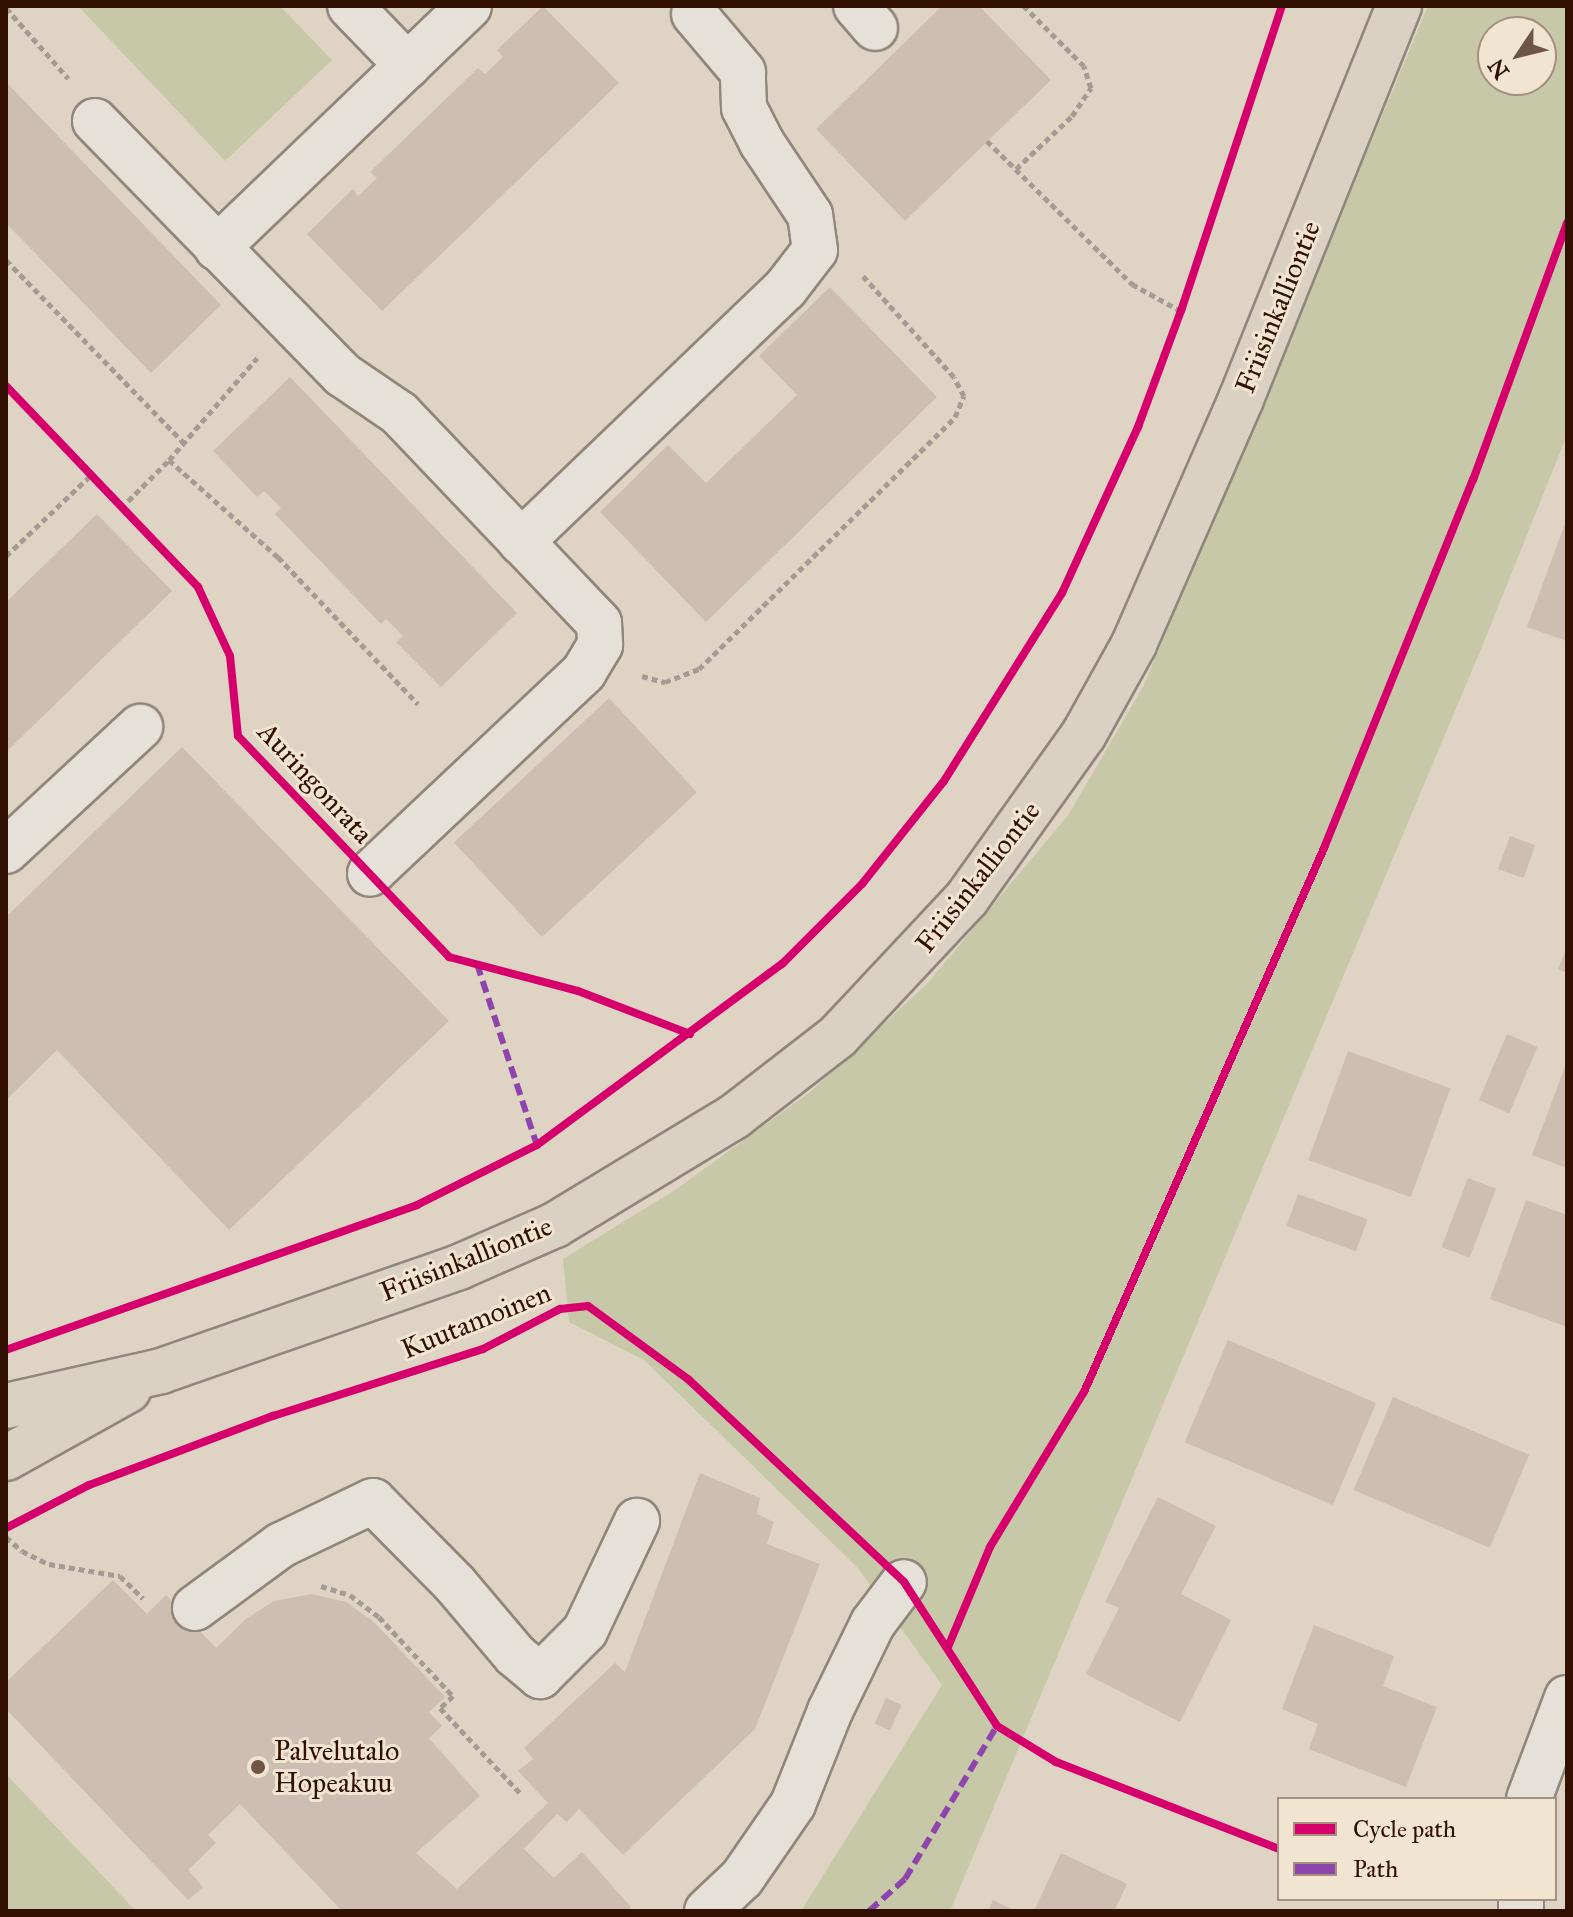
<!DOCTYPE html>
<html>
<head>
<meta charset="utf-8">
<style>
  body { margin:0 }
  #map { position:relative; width:1573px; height:1917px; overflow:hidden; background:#dfd4c4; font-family:"IM FELL Great Primer",serif }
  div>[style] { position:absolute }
  .green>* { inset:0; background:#c6c8a8 }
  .building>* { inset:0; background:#cebdb1; transform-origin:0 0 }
  .path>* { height:5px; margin-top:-2.5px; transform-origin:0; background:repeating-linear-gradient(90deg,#a49b94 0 6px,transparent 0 10px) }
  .roads { filter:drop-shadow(2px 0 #90867b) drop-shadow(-2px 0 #90867b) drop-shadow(0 2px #90867b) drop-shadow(0 -2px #90867b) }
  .minor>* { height:44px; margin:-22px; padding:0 22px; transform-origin:22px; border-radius:22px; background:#e6e1d8 }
  .major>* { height:44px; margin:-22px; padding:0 22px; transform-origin:22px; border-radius:22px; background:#dad1c3 }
  .quiet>* { height:6px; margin-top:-3px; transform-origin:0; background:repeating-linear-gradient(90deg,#8e44ad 0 12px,transparent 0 18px) }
  .cycleway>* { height:8px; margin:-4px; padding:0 4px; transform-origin:4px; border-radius:4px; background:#d6006c }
  .dots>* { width:22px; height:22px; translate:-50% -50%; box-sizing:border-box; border:4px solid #f1e5d2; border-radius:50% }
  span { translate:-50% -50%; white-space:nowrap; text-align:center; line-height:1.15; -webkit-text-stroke:6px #f1e5d2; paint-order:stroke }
  .street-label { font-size:28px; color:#321103 }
  .poi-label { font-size:28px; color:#321103 }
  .left { translate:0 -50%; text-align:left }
  .frame { position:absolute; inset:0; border:8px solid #321103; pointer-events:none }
  .legend { position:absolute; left:1277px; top:1797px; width:280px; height:104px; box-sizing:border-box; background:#f1e5d2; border:2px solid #a5907f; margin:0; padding:10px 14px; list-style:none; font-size:24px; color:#321103 }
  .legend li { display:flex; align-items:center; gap:16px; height:40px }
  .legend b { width:40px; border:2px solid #a5907f }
  .north { position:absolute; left:1477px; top:16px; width:80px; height:80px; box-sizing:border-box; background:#f1e5d2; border:2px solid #a5907f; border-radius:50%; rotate:235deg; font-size:22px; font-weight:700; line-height:32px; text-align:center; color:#321103 }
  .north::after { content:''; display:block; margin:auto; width:28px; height:36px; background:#6f5547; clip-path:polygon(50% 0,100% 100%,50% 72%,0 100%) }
</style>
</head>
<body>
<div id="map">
  <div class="green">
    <i style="clip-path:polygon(78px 6px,280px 6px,332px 60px,225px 161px)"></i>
    <i style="clip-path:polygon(evenodd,1428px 6px,1567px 6px,1567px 435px,1484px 642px,950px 1911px,801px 1911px,942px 1685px,857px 1567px,644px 1360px,569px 1322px,563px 1259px,675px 1190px,810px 1092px,926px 985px,1069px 814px,1144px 685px,1428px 6px,1493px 32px,1541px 32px,1541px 80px,1493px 80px,1493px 32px)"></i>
    <i style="clip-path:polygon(6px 1774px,136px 1911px,6px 1911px)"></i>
  </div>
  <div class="building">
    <i style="clip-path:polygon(543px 6px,619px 83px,382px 311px,307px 234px,353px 189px,358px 196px,377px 178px,370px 172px,478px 68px,485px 74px,503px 57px,497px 50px)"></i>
    <i style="clip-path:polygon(942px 6px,979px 6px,1051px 80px,905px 221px,816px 129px)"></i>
    <i style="clip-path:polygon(6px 82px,221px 305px,151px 373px,6px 223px)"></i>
    <i style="clip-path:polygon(830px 287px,937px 397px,706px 622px,600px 512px,668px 445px,706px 483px,797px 395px,759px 356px)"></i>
    <i style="clip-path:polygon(290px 377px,517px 613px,441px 687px,396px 642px,403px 636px,386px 619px,381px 624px,275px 514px,281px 508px,264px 491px,257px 497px,213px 451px)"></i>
    <i style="clip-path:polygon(97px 514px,172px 591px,6px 752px,6px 602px)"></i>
    <i style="clip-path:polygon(1567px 518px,1567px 641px,1527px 627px)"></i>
    <i style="left:609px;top:698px;width:129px;height:212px;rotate:47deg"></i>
    <i style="clip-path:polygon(182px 747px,449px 1021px,229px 1230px,57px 1050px,6px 1100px,6px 917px)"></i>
    <i style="left:1510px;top:836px;width:27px;height:35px;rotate:20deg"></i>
    <i style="clip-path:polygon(1567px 947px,1567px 973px,1558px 969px)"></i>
    <i style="left:1507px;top:1034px;width:33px;height:72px;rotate:23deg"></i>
    <i style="left:1348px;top:1051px;width:109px;height:116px;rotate:20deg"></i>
    <i style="clip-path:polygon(1567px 1061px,1567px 1168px,1532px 1155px)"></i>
    <i style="left:1468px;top:1178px;width:30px;height:74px;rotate:21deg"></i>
    <i style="left:1298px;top:1194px;width:74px;height:34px;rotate:20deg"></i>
    <i style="clip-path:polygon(1526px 1200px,1567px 1215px,1567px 1327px,1490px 1299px)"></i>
    <i style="left:1228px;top:1340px;width:161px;height:111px;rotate:23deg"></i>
    <i style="left:1393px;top:1397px;width:148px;height:101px;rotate:23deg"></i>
    <i style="clip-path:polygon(700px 1473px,760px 1498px,757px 1514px,774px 1522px,767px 1544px,820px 1564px,755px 1729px,623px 1855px,579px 1809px,567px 1822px,557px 1814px,524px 1849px,554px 1878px,582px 1852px,631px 1907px,627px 1911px,342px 1911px,240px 1804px,208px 1835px,216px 1843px,188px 1870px,203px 1887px,188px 1900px,6px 1709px,6px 1682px,113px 1580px,147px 1614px,166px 1595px,216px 1648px,246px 1619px,274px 1601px,312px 1594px,346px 1602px,374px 1622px,445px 1697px,429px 1712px,442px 1726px,429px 1738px,480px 1796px,416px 1853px,457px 1889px,548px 1803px,518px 1771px,533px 1759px,524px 1748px,615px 1663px,625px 1672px)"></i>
    <i style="clip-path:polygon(1158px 1497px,1216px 1526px,1181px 1594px,1231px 1620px,1180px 1722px,1086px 1674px,1119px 1608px,1105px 1602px)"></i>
    <i style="clip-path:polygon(1314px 1625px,1394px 1656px,1383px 1686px,1437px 1707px,1406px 1787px,1309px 1749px,1318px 1724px,1282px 1709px)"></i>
    <i style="left:886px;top:1698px;width:17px;height:28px;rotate:24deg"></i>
    <i style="clip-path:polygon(1061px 1853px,1127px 1884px,1114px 1911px,1034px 1911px)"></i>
    <i style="clip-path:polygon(993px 1900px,1015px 1911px,988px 1911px)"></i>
  </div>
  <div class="path">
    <i style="left:6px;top:8px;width:94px;rotate:48.5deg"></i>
    <i style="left:987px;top:141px;width:204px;rotate:44.6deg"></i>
    <i style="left:1132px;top:284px;width:56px;rotate:28.9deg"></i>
    <i style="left:1016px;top:169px;width:77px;rotate:-43.4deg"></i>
    <i style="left:1072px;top:116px;width:34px;rotate:-56deg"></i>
    <i style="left:1091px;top:88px;width:23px;rotate:-108deg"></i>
    <i style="left:1084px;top:66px;width:85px;rotate:-135deg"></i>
    <i style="left:6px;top:260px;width:254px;rotate:45.8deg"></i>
    <i style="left:169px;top:460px;width:135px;rotate:-49.2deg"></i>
    <i style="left:121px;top:508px;width:68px;rotate:-45deg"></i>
    <i style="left:169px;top:460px;width:146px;rotate:41.7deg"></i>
    <i style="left:278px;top:557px;width:203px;rotate:46.4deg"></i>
    <i style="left:6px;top:556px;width:116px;rotate:-43.6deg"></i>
    <i style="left:642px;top:676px;width:24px;rotate:15deg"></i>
    <i style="left:665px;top:682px;width:36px;rotate:-21deg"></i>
    <i style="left:699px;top:669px;width:359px;rotate:-44.5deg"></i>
    <i style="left:955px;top:417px;width:23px;rotate:-67deg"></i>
    <i style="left:964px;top:396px;width:21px;rotate:-118deg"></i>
    <i style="left:954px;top:377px;width:137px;rotate:-132deg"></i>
    <i style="left:6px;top:1537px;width:21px;rotate:41deg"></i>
    <i style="left:22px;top:1551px;width:30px;rotate:26deg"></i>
    <i style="left:49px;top:1564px;width:72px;rotate:9.6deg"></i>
    <i style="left:120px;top:1576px;width:32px;rotate:44deg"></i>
    <i style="left:321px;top:1586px;width:30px;rotate:17deg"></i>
    <i style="left:350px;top:1595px;width:36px;rotate:37deg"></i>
    <i style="left:379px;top:1617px;width:108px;rotate:46.9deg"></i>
    <i style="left:453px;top:1696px;width:18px;rotate:137deg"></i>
    <i style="left:440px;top:1708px;width:118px;rotate:46.7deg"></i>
  </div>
  <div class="roads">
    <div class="minor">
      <i style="left:350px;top:6px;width:83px;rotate:46deg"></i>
      <i style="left:856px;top:6px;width:29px;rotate:49deg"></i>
      <i style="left:95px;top:121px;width:355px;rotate:45.7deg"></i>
      <i style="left:343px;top:375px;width:68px;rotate:34.2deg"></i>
      <i style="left:399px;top:413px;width:290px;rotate:46.4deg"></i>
      <i style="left:599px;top:623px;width:22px;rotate:87deg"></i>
      <i style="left:600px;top:645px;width:31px;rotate:121deg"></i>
      <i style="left:584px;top:672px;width:294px;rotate:136.7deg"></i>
      <i style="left:217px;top:248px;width:349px;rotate:-43.8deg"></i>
      <i style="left:521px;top:542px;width:366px;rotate:-43.8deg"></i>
      <i style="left:785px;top:289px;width:49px;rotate:-52.4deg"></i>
      <i style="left:815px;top:250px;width:35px;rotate:-98deg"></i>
      <i style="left:810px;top:215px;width:87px;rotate:-123.7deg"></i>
      <i style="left:762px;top:143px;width:39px;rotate:-117deg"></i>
      <i style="left:744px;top:108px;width:36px;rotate:-92deg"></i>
      <i style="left:743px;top:72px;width:76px;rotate:-130.2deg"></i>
      <i style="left:6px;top:851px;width:183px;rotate:-42.8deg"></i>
      <i style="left:195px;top:1608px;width:107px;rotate:-36.2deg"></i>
      <i style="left:281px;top:1545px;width:102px;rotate:-25.6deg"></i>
      <i style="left:373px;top:1501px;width:117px;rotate:45.3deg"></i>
      <i style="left:455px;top:1584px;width:93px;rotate:49.8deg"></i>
      <i style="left:515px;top:1655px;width:33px;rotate:40deg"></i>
      <i style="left:540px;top:1676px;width:64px;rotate:-45deg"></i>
      <i style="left:585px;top:1631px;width:122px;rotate:-64.7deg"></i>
      <i style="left:1529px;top:1799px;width:108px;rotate:-69.4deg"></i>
      <i style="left:707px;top:1911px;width:48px;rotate:-43.3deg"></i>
      <i style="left:742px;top:1878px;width:90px;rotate:-55.4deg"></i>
      <i style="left:793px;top:1804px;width:100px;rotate:-68.3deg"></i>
      <i style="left:830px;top:1711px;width:98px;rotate:-64deg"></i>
      <i style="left:873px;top:1623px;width:51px;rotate:-52.9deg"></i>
      <i style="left:1521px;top:1911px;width:12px;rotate:-90deg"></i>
    </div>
    <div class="major">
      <i style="left:6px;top:1406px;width:159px;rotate:-12.7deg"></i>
      <i style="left:161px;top:1371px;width:316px;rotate:-19.2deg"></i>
      <i style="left:459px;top:1267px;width:105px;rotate:-23.6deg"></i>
      <i style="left:555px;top:1225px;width:210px;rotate:-31.2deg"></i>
      <i style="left:735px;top:1116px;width:130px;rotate:-37.8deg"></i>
      <i style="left:838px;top:1036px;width:189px;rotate:-46.9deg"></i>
      <i style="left:967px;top:898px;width:201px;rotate:-54.5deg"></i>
      <i style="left:1084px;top:734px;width:103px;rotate:-60.9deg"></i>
      <i style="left:1134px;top:644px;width:267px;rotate:-66.4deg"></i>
      <i style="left:1241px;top:399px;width:424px;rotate:-68.1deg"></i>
      <i style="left:6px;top:1458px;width:140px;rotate:-29.1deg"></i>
    </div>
  </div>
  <div class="quiet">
    <i style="left:477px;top:964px;width:191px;rotate:71.7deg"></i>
    <i style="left:869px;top:1911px;width:48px;rotate:-41.6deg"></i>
    <i style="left:905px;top:1879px;width:179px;rotate:-59deg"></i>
  </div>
  <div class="cycleway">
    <i style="left:6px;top:386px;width:278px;rotate:46.3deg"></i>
    <i style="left:198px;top:587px;width:76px;rotate:65.1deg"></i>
    <i style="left:230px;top:656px;width:80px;rotate:84.3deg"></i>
    <i style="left:238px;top:736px;width:306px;rotate:46.3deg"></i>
    <i style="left:449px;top:957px;width:133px;rotate:14.8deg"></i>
    <i style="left:578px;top:991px;width:120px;rotate:21deg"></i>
    <i style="left:6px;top:1350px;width:436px;rotate:-19.4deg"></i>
    <i style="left:417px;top:1205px;width:134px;rotate:-26.6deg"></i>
    <i style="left:537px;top:1145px;width:305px;rotate:-36.5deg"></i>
    <i style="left:782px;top:964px;width:113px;rotate:-45deg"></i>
    <i style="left:862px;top:884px;width:132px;rotate:-51.5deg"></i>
    <i style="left:944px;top:781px;width:222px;rotate:-57.9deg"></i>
    <i style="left:1062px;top:593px;width:183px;rotate:-65.4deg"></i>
    <i style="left:1138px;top:427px;width:124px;rotate:-69.7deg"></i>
    <i style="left:1181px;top:311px;width:321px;rotate:-71.7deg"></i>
    <i style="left:6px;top:1528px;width:93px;rotate:-27.4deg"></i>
    <i style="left:89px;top:1485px;width:197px;rotate:-20.6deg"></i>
    <i style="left:273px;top:1416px;width:220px;rotate:-17.7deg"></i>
    <i style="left:483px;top:1349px;width:87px;rotate:-27.5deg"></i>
    <i style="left:560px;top:1309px;width:28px;rotate:-6deg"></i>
    <i style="left:588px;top:1306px;width:125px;rotate:36.2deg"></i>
    <i style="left:689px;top:1380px;width:295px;rotate:43.2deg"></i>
    <i style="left:904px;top:1582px;width:171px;rotate:57.1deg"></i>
    <i style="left:997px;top:1726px;width:69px;rotate:31.4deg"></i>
    <i style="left:1056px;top:1762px;width:239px;rotate:21.3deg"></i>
    <i style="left:948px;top:1647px;width:108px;rotate:-67.2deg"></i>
    <i style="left:990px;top:1547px;width:181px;rotate:-58.8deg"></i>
    <i style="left:1084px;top:1392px;width:595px;rotate:-66.19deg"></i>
    <i style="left:1324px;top:848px;width:397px;rotate:-68deg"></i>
    <i style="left:1473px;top:480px;width:274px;rotate:-69.9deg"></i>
  </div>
  <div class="dots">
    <i style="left:258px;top:1767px;background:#6f5547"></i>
  </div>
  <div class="street-label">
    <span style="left:1278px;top:307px;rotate:-68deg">Friisinkalliontie</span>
    <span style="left:315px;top:783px;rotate:47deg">Auringonrata</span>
    <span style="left:978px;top:877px;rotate:-52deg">Friisinkalliontie</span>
    <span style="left:466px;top:1259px;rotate:-22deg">Friisinkalliontie</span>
    <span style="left:476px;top:1321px;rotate:-22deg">Kuutamoinen</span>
  </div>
  <div class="poi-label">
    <span class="left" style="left:274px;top:1767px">Palvelutalo<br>Hopeakuu</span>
  </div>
  <div class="frame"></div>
  <ul class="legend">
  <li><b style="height:10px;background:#d6006c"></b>Cycle path</li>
  <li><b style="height:10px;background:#8e44ad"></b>Path</li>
  </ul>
  <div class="north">N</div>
</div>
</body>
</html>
